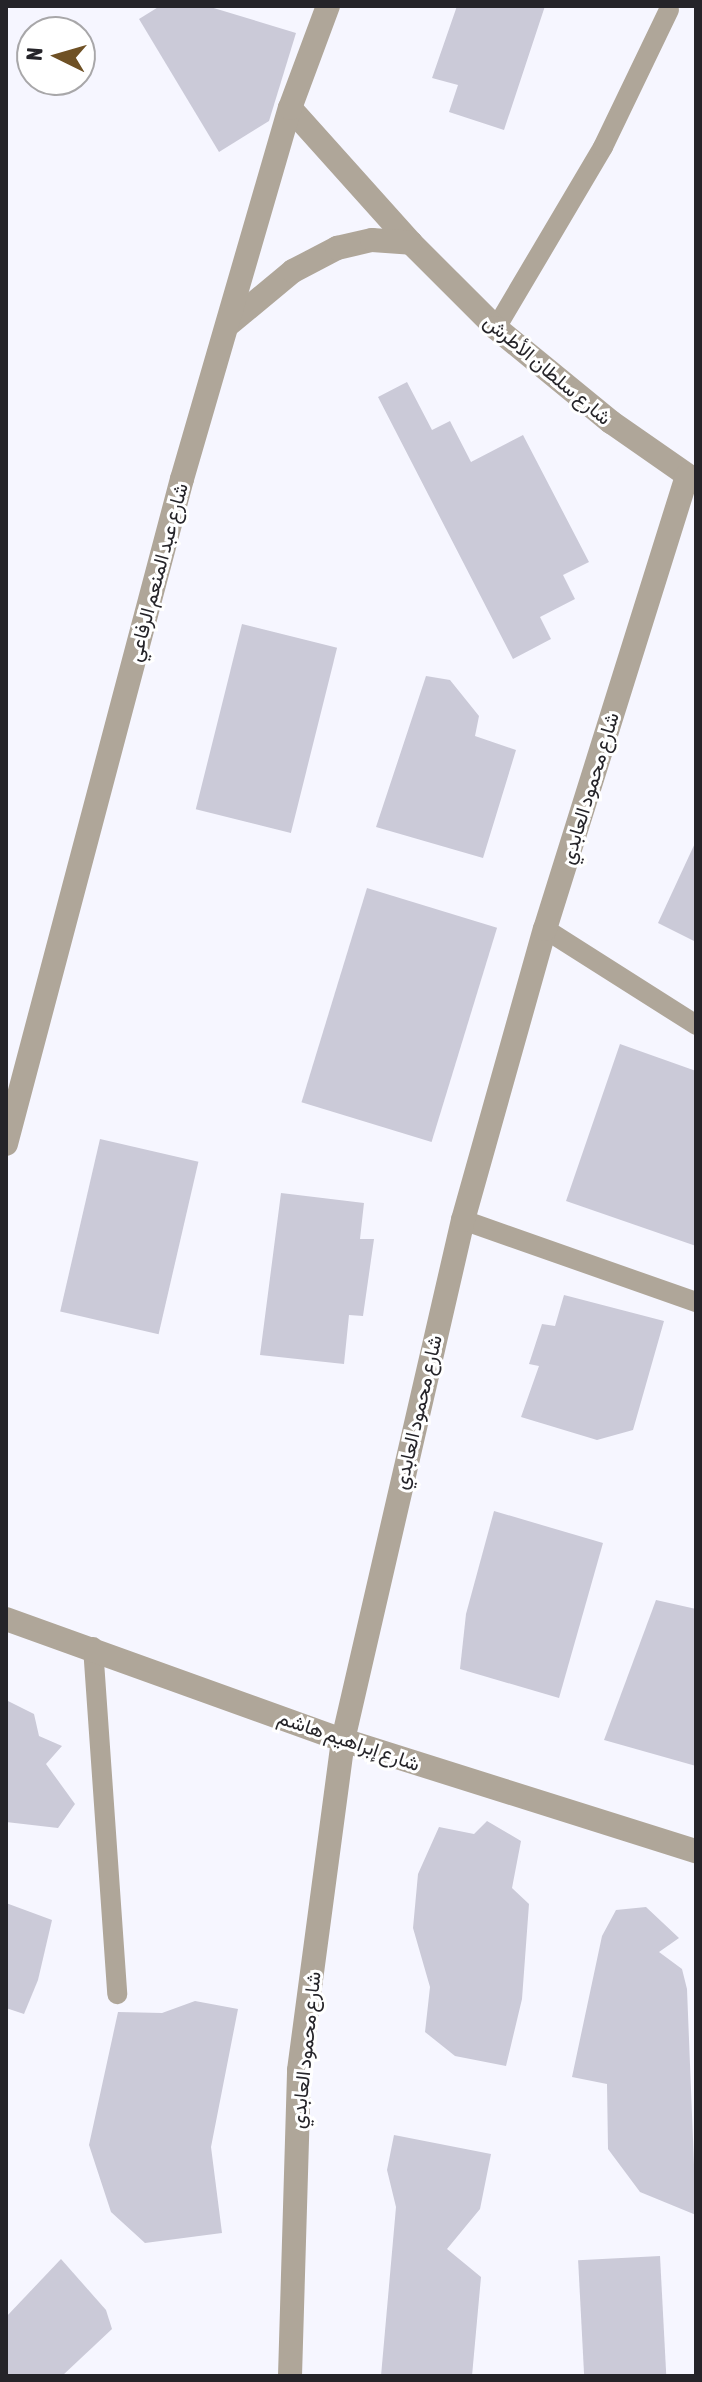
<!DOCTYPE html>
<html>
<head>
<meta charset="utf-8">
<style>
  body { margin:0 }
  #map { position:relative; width:702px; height:2382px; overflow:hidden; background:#f6f6ff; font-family:"Asap Condensed",Vazirmatn,sans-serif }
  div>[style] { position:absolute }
  .building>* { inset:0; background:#cbcad8; transform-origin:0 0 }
  .lane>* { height:20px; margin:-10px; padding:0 10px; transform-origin:10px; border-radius:10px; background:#afa699 }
  .street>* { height:24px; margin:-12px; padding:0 12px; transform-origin:12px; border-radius:12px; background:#afa699 }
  span { translate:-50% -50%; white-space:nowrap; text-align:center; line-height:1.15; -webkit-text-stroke:6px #fff; paint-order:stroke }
  .street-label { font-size:20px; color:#252429 }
  .frame { position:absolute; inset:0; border:8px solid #252429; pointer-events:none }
  .north { position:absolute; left:16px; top:16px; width:80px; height:80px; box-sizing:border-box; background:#fff; border:2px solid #a8a7a9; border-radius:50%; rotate:275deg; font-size:22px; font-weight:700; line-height:32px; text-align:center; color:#252429 }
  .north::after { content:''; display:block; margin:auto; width:28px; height:36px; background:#6f5125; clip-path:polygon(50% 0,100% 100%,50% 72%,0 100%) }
</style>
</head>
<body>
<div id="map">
  <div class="building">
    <i style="clip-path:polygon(160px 6px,207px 6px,296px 33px,269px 121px,219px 152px,139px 19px)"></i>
    <i style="clip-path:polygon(457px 6px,545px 6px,504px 130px,449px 112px,458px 85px,432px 78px)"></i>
    <i style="clip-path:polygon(407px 382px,432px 430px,450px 421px,471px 462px,523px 435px,589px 562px,563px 575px,575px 599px,540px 617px,551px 639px,513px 659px,378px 397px)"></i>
    <i style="left:242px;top:624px;width:98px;height:191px;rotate:14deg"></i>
    <i style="clip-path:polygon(426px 676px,450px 680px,479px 716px,475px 736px,516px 750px,483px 858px,376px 827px)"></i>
    <i style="clip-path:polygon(696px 841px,696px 942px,658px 923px)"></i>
    <i style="left:367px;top:888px;width:136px;height:224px;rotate:17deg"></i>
    <i style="clip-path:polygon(620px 1044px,696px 1071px,696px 1246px,566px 1201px)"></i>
    <i style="left:100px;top:1139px;width:101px;height:177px;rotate:13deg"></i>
    <i style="clip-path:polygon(281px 1193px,364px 1203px,360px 1239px,374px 1239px,363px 1316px,349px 1315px,344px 1364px,260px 1355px)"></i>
    <i style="clip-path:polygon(564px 1295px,664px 1321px,633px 1430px,597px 1440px,521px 1417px,539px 1366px,529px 1364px,542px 1324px,555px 1326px)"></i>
    <i style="clip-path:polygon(494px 1511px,603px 1543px,559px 1698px,460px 1669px,466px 1614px)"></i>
    <i style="clip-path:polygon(656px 1600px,696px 1609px,696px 1766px,604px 1740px)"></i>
    <i style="clip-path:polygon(6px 1700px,34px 1714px,39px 1736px,62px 1746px,46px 1764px,75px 1804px,58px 1828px,6px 1822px)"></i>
    <i style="clip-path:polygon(487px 1821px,521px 1841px,512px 1888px,529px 1904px,522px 1999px,506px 2066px,455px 2056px,425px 2032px,430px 1987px,413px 1928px,418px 1874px,439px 1827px,474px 1834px)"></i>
    <i style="clip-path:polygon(6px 1903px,52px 1920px,38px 1980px,24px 2014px,6px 2008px)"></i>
    <i style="clip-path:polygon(646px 1907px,679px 1938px,659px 1952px,682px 1969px,687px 1989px,696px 2215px,640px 2192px,608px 2149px,607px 2084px,572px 2077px,602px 1936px,616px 1910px)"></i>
    <i style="clip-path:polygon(195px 2001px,238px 2009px,211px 2147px,222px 2233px,145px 2243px,111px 2212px,89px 2145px,118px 2012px,162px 2013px)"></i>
    <i style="clip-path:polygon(394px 2135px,491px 2154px,480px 2209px,447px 2249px,481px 2277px,472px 2376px,381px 2376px,396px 2207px,387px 2170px)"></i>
    <i style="left:660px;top:2256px;width:120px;height:82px;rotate:87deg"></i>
    <i style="clip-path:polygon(61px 2259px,106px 2310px,112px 2329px,62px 2376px,6px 2376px,6px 2317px)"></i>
  </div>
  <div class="lane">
    <i style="left:496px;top:328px;width:210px;rotate:-59.4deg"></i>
    <i style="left:603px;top:147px;width:152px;rotate:-64.3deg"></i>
    <i style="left:545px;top:929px;width:179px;rotate:32.4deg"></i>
    <i style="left:463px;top:1220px;width:247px;rotate:19.4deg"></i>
    <i style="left:93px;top:1647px;width:348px;rotate:86deg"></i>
  </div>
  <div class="street">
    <i style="left:290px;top:108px;width:181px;rotate:48.1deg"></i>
    <i style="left:411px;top:243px;width:120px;rotate:45deg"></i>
    <i style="left:496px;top:328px;width:149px;rotate:39.3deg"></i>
    <i style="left:611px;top:422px;width:103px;rotate:34.8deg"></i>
    <i style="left:229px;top:324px;width:83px;rotate:-39.6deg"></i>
    <i style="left:293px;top:271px;width:50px;rotate:-27.6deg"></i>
    <i style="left:337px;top:248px;width:36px;rotate:-13deg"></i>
    <i style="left:372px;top:240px;width:39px;rotate:4deg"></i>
    <i style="left:6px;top:1144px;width:688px;rotate:-75.18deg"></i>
    <i style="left:182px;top:479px;width:386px;rotate:-73.8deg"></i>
    <i style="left:290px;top:108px;width:109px;rotate:-69.6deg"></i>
    <i style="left:6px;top:1619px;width:358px;rotate:19.8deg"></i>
    <i style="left:343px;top:1740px;width:370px;rotate:17.5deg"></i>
    <i style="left:290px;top:2376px;width:306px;rotate:-88.3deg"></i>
    <i style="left:299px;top:2070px;width:333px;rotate:-82.4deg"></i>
    <i style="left:343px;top:1740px;width:534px;rotate:-77.01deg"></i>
    <i style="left:463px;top:1220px;width:302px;rotate:-74.3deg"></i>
    <i style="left:545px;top:929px;width:475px;rotate:-72.6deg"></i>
  </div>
  <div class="street-label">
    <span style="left:548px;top:369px;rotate:40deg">شارع سلطان الأطرش</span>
    <span style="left:157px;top:572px;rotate:-75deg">شارع عبد المنعم الرفاعي</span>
    <span style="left:589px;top:788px;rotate:-73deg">شارع محمود العابدي</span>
    <span style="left:417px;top:1412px;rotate:-77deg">شارع محمود العابدي</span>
    <span style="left:349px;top:1740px;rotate:19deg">شارع إبراهيم هاشم</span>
    <span style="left:305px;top:2050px;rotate:-84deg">شارع محمود العابدي</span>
  </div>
  <div class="frame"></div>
  <div class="north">N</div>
</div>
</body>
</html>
